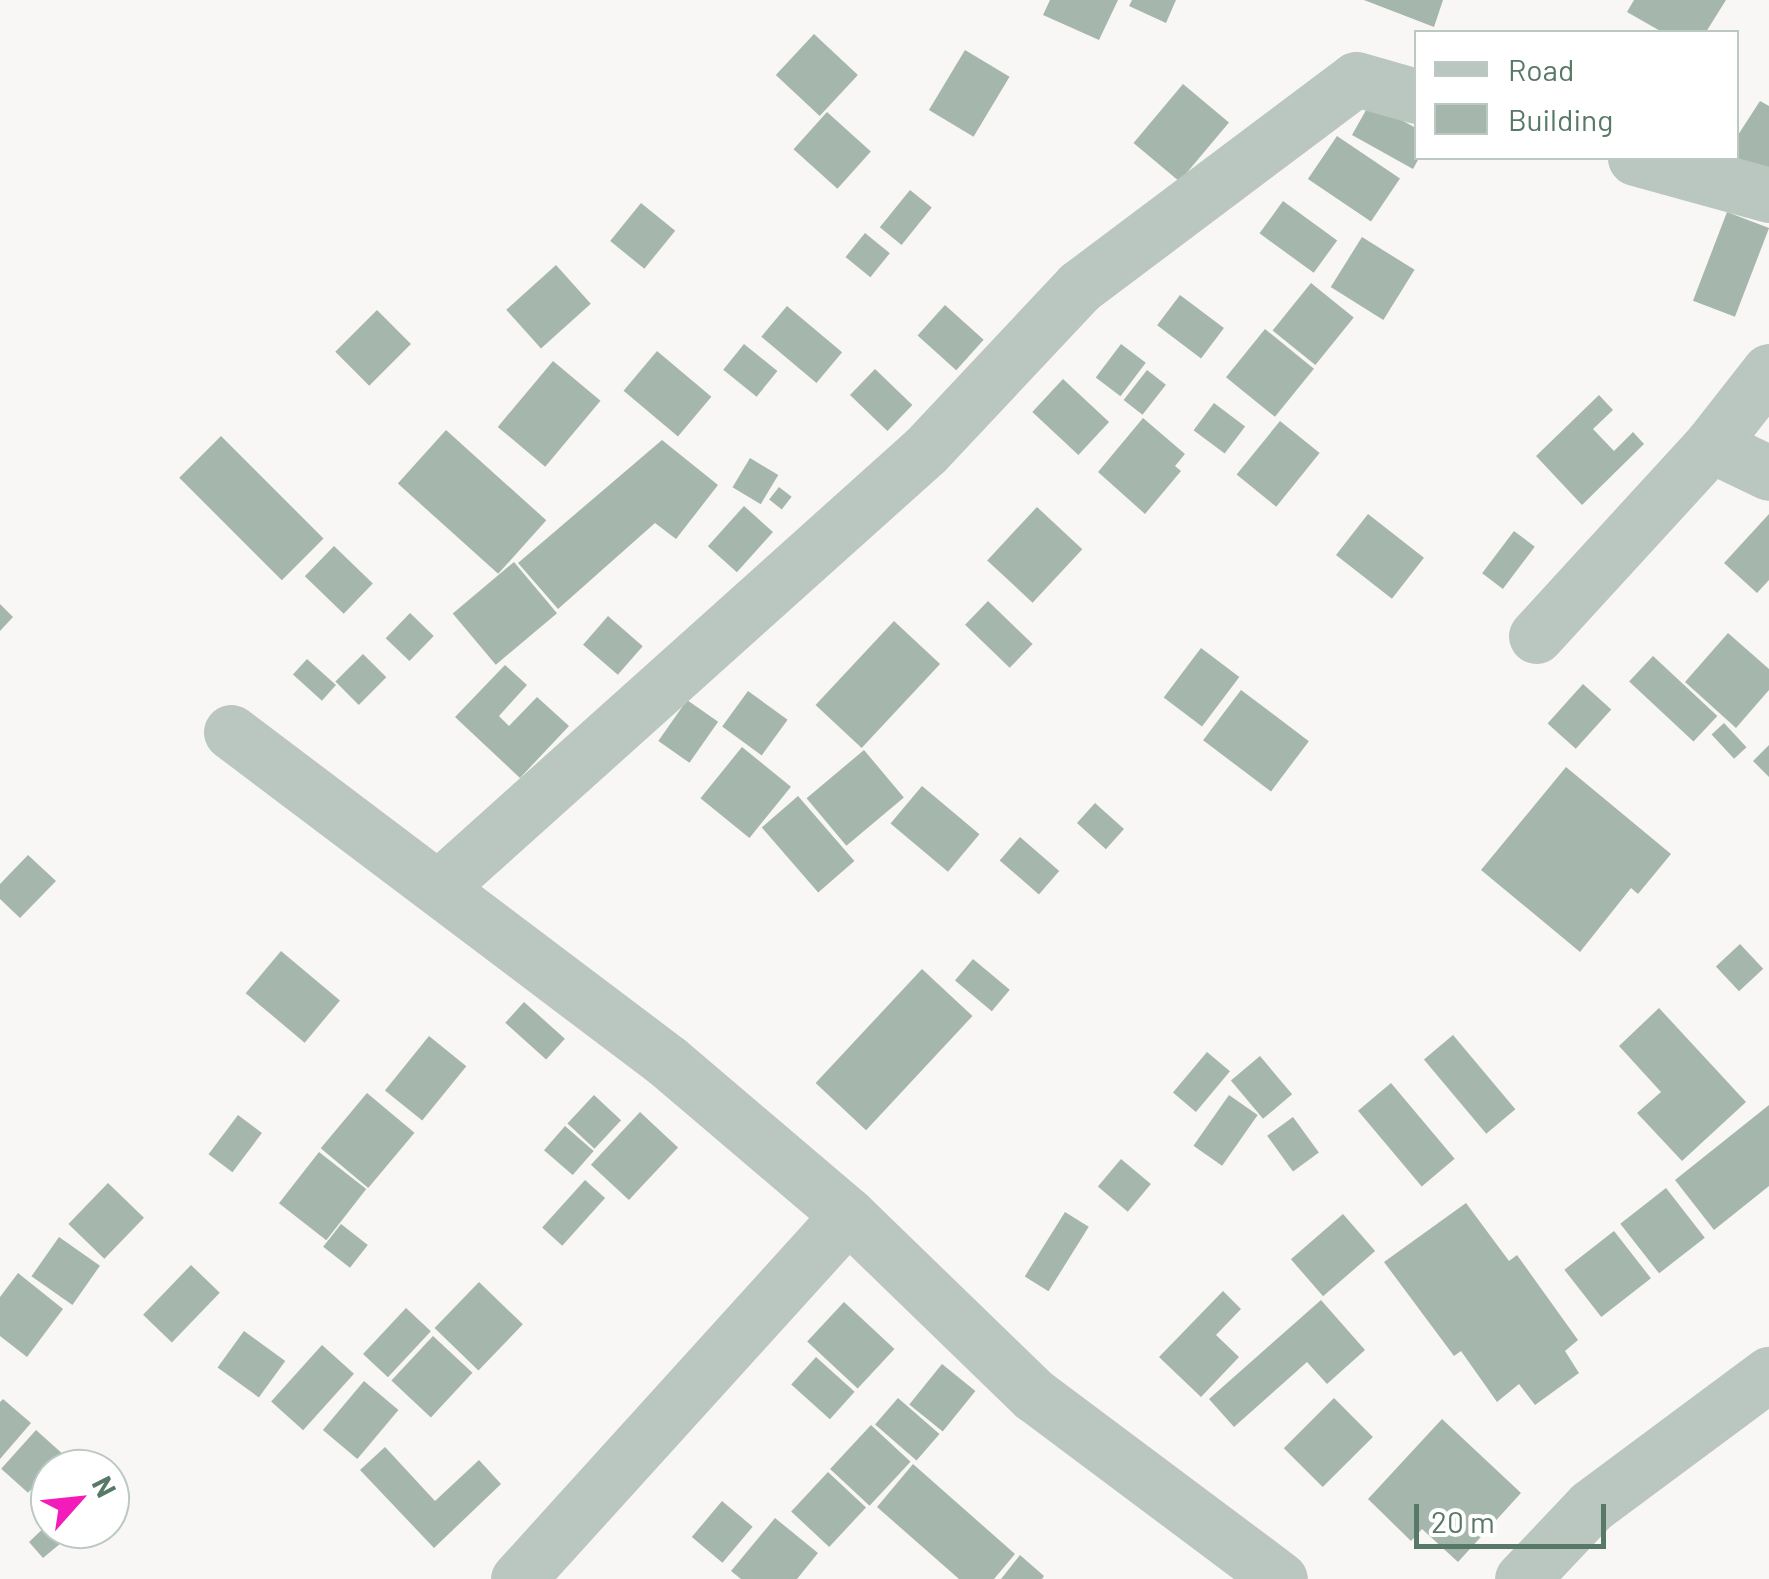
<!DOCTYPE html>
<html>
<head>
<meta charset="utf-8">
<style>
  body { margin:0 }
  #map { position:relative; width:1769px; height:1579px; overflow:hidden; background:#f9f6f6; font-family:Barlow,sans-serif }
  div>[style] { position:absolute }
  .building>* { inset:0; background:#a5b7ad; transform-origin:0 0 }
  .minor>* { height:55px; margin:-27.5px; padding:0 27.5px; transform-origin:27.5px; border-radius:27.5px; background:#bac6c0 }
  span { translate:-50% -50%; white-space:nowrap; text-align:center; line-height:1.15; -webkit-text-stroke:10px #fff; paint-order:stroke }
  .legend { position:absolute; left:1414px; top:30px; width:325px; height:130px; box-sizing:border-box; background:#fff; border:2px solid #bcc9c3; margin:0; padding:12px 18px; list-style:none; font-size:30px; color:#587868 }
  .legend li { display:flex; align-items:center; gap:20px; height:50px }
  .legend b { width:50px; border:2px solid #bcc9c3 }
  .north { position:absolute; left:30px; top:1449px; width:100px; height:100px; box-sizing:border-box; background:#fff; border:2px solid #bcc9c3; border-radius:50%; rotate:63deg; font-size:28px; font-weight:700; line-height:40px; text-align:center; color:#587868 }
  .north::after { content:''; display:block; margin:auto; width:35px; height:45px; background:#f41bbb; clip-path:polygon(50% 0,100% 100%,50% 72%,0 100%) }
  .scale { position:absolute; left:1414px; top:1504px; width:192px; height:45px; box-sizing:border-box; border:5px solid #587868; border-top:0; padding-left:12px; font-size:30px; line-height:35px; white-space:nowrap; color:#587868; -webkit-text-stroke:8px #fff; paint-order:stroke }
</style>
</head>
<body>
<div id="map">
  <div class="building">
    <i style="clip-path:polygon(1050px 0,1118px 0,1099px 40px,1043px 15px)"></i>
    <i style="clip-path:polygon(1132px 0,1176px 0,1166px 23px,1129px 6px)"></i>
    <i style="clip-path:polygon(1364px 0,1443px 0,1434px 27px)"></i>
    <i style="clip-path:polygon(1634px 0,1726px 0,1706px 32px,1662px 32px,1627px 12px)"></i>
    <i style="left:814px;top:34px;width:60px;height:56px;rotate:43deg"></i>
    <i style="left:965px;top:50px;width:52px;height:70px;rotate:31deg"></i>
    <i style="left:1183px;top:84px;width:60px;height:77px;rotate:40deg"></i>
    <i style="clip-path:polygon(1760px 101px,1769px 106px,1769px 179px,1736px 160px,1736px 138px)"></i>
    <i style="clip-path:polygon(1370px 103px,1416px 128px,1419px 158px,1413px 169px,1352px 135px)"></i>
    <i style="left:827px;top:112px;width:59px;height:50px;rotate:42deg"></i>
    <i style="left:1337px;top:136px;width:76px;height:52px;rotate:34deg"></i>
    <i style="left:910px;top:190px;width:28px;height:48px;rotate:39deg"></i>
    <i style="left:1283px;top:201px;width:67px;height:40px;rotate:36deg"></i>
    <i style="left:641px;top:203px;width:44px;height:49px;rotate:39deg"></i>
    <i style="left:1727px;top:212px;width:45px;height:95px;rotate:21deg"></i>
    <i style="left:865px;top:233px;width:32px;height:31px;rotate:39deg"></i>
    <i style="left:1362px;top:237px;width:62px;height:59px;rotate:32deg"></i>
    <i style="left:556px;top:265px;width:52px;height:67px;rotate:48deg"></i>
    <i style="left:1311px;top:283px;width:55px;height:61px;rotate:39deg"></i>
    <i style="left:1180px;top:295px;width:55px;height:38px;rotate:37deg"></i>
    <i style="left:945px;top:305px;width:52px;height:41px;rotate:42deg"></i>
    <i style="left:787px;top:306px;width:72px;height:40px;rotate:40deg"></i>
    <i style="left:377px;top:310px;width:48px;height:59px;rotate:45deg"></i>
    <i style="left:1265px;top:329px;width:63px;height:62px;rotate:39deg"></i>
    <i style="left:744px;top:344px;width:43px;height:33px;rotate:39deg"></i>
    <i style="left:1121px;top:344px;width:31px;height:42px;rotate:37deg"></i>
    <i style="left:657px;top:351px;width:71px;height:52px;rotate:40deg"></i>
    <i style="left:553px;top:361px;width:62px;height:86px;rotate:40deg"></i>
    <i style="left:875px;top:369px;width:52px;height:36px;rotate:44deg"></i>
    <i style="left:1147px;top:370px;width:24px;height:38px;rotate:38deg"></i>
    <i style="left:1063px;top:379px;width:63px;height:45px;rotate:43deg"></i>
    <i style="clip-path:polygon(1599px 395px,1613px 410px,1593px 429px,1614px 451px,1633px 432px,1644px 444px,1582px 505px,1536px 456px)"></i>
    <i style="left:1214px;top:403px;width:39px;height:34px;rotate:37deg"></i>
    <i style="clip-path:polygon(1143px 418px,1185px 454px,1175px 466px,1181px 471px,1145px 514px,1098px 472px)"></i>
    <i style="left:1280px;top:421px;width:51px;height:69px;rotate:39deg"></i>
    <i style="left:446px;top:430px;width:135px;height:72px;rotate:42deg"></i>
    <i style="left:221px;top:436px;width:145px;height:59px;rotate:45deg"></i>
    <i style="clip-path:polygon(662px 440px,718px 485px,676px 539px,655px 523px,558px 609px,518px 563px)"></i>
    <i style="left:750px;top:458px;width:33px;height:34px;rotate:31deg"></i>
    <i style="left:779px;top:487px;width:16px;height:16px;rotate:38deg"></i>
    <i style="left:744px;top:506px;width:39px;height:54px;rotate:42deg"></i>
    <i style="left:1037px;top:507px;width:62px;height:73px;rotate:43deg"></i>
    <i style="left:1368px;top:514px;width:71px;height:52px;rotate:38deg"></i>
    <i style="clip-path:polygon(1769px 514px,1769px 580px,1757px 593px,1724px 563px)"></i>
    <i style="left:1514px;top:531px;width:26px;height:53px;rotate:37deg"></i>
    <i style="left:334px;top:546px;width:54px;height:42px;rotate:44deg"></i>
    <i style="left:514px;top:562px;width:67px;height:80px;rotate:50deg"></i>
    <i style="left:988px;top:601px;width:62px;height:33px;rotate:44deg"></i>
    <i style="clip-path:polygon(0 604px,13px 617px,0 631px)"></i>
    <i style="left:410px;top:613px;width:33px;height:35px;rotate:44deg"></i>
    <i style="left:608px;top:616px;width:46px;height:38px;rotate:41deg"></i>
    <i style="left:894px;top:621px;width:63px;height:115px;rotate:43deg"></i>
    <i style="clip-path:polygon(1728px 633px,1769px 669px,1769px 690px,1736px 728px,1685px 682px)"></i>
    <i style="left:1201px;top:648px;width:48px;height:62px;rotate:37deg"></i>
    <i style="left:363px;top:654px;width:33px;height:39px;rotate:45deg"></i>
    <i style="left:1653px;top:656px;width:88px;height:35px;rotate:43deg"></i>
    <i style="left:307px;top:659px;width:39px;height:21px;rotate:42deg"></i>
    <i style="clip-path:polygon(505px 665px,527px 685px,499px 716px,509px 726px,537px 697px,569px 726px,520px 778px,455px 717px)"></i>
    <i style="left:1583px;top:684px;width:38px;height:53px;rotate:42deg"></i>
    <i style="left:1241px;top:690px;width:85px;height:63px;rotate:37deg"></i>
    <i style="left:748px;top:691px;width:49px;height:44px;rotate:36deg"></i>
    <i style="left:687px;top:700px;width:38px;height:50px;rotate:35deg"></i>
    <i style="left:1724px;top:723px;width:33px;height:17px;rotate:47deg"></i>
    <i style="clip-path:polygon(1769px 745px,1769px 777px,1753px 761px)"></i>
    <i style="left:742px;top:747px;width:63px;height:66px;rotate:39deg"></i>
    <i style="left:864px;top:750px;width:62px;height:75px;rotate:50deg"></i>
    <i style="clip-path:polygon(1566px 767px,1671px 854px,1638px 894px,1631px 888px,1580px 952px,1481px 870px)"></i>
    <i style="left:922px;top:786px;width:75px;height:49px;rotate:40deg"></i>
    <i style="left:798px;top:796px;width:86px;height:48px;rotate:49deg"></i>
    <i style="left:1095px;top:803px;width:39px;height:27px;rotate:42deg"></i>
    <i style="left:1020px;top:837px;width:52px;height:31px;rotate:41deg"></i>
    <i style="clip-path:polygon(28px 855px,56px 881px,20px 918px,0 899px,0 884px)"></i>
    <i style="left:1740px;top:944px;width:34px;height:33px;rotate:47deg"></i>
    <i style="left:281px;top:951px;width:77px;height:55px;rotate:40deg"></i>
    <i style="left:973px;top:959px;width:48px;height:28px;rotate:40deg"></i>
    <i style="left:922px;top:969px;width:69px;height:156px;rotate:43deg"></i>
    <i style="left:524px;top:1002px;width:55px;height:28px;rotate:42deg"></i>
    <i style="clip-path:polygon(1659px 1008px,1746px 1102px,1682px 1161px,1637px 1113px,1661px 1092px,1619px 1046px)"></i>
    <i style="left:1453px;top:1035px;width:97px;height:38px;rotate:50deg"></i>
    <i style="left:429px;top:1036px;width:48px;height:70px;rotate:39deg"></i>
    <i style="left:1207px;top:1052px;width:30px;height:53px;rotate:40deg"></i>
    <i style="left:1260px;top:1056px;width:50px;height:38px;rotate:50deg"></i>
    <i style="left:1391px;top:1083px;width:99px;height:43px;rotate:50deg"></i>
    <i style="left:367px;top:1093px;width:62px;height:72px;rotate:40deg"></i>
    <i style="left:594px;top:1095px;width:37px;height:39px;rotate:43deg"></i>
    <i style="left:1229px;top:1095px;width:35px;height:62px;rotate:35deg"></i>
    <i style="clip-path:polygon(1769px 1105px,1769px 1186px,1714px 1230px,1675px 1180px)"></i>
    <i style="left:640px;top:1112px;width:52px;height:72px;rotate:43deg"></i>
    <i style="left:238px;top:1115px;width:30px;height:49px;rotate:37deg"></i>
    <i style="left:1293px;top:1117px;width:44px;height:32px;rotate:54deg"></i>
    <i style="left:565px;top:1126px;width:38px;height:32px;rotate:41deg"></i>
    <i style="left:319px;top:1152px;width:60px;height:65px;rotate:38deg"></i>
    <i style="left:1121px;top:1159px;width:39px;height:36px;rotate:40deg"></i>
    <i style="left:585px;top:1180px;width:27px;height:64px;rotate:42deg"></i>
    <i style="left:108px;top:1183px;width:50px;height:57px;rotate:44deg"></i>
    <i style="left:1666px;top:1188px;width:63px;height:58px;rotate:52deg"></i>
    <i style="clip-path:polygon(1466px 1203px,1509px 1261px,1517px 1255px,1578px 1340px,1565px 1351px,1579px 1373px,1535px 1405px,1519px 1384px,1497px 1402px,1461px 1351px,1454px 1356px,1384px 1262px)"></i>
    <i style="left:1065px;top:1212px;width:28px;height:76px;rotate:32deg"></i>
    <i style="left:1343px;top:1214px;width:49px;height:69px;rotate:49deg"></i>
    <i style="left:341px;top:1224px;width:34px;height:29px;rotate:38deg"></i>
    <i style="left:1614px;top:1231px;width:60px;height:63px;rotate:52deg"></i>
    <i style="left:59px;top:1237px;width:50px;height:48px;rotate:35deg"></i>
    <i style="left:191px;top:1265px;width:40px;height:69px;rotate:44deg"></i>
    <i style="clip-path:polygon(18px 1273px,63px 1309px,27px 1357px,0 1336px,0 1297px)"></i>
    <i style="left:479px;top:1282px;width:61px;height:64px;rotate:44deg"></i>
    <i style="clip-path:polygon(1223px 1291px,1241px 1309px,1216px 1335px,1239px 1357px,1201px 1397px,1159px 1357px)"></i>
    <i style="clip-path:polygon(1321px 1300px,1365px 1350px,1327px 1384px,1307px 1362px,1234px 1427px,1209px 1399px)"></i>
    <i style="left:844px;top:1302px;width:69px;height:54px;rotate:43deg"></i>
    <i style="left:406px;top:1308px;width:34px;height:63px;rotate:43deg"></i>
    <i style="left:244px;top:1331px;width:51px;height:45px;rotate:36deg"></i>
    <i style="left:433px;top:1336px;width:54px;height:61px;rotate:43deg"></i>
    <i style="left:322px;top:1345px;width:43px;height:76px;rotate:42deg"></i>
    <i style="left:816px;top:1357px;width:52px;height:37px;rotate:42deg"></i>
    <i style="left:942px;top:1364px;width:43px;height:52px;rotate:39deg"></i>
    <i style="left:364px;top:1381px;width:45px;height:64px;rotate:40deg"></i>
    <i style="left:898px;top:1398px;width:55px;height:35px;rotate:41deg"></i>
    <i style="left:1334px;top:1398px;width:55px;height:71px;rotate:45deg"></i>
    <i style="clip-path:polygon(3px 1399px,31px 1423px,0 1459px,0 1402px)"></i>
    <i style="clip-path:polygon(1442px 1419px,1521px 1493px,1458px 1562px,1422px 1529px,1411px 1541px,1368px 1499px)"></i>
    <i style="left:871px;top:1425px;width:54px;height:60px;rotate:43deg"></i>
    <i style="left:36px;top:1430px;width:36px;height:52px;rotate:42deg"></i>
    <i style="clip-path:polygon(385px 1447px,435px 1501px,479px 1460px,501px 1484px,434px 1548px,360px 1470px)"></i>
    <i style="clip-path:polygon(913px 1464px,1015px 1554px,994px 1579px,959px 1579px,877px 1507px)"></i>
    <i style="left:828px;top:1472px;width:52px;height:54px;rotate:43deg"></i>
    <i style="clip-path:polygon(50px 1484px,50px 1515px,36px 1503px)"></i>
    <i style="left:722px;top:1501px;width:40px;height:47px;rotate:40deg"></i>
    <i style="clip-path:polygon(775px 1518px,818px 1553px,797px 1579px,741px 1579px,731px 1571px)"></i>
    <i style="clip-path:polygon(50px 1522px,50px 1529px,58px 1529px,67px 1538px,43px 1558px,29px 1542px)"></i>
    <i style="clip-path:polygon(1020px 1555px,1044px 1576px,1042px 1579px,1001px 1579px)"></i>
  </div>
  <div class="minor">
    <i style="left:1635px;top:158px;width:139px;rotate:15.4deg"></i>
    <i style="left:1711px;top:445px;width:64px;rotate:25.8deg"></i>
    <i style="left:1536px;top:636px;width:259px;rotate:-47.5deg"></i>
    <i style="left:1711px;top:445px;width:94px;rotate:-51.9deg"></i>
    <i style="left:231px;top:732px;width:546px;rotate:37.04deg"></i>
    <i style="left:667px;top:1061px;width:238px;rotate:40.4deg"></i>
    <i style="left:848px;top:1215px;width:259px;rotate:44.1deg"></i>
    <i style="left:1034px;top:1395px;width:307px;rotate:36.8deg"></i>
    <i style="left:439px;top:887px;width:654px;rotate:-41.9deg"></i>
    <i style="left:926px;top:450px;width:224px;rotate:-46.8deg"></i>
    <i style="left:1079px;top:287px;width:346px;rotate:-36.9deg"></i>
    <i style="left:1356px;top:79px;width:62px;rotate:15.8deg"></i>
    <i style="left:518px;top:1579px;width:491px;rotate:-47.8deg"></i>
    <i style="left:1522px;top:1579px;width:100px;rotate:-46.6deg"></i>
    <i style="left:1591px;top:1506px;width:222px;rotate:-36.6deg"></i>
  </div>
  <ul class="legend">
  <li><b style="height:12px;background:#bac6c0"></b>Road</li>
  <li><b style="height:28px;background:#a5b7ad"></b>Building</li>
  </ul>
  <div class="north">N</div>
  <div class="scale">20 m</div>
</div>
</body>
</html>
